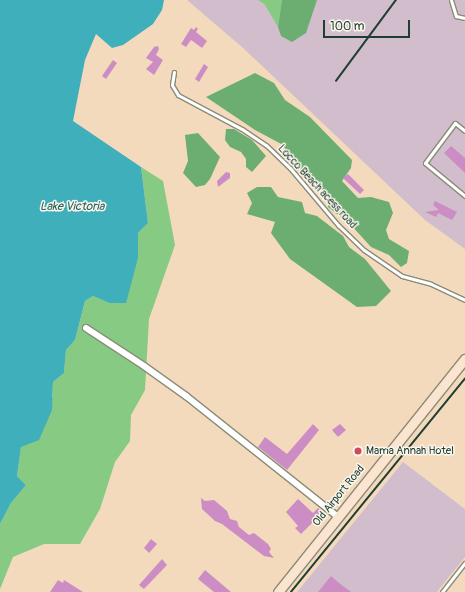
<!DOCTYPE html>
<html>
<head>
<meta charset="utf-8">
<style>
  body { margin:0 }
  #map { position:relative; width:465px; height:592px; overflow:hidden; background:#f4dabd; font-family:Pangolin,sans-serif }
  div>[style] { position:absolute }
  .industrial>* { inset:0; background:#d1bdcc }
  .green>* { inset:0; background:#86ca84 }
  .forest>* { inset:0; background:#6cae72 }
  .water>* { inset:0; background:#3fafbb }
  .building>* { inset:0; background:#cc8dc4 }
  .roads { filter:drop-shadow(1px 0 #8a8c78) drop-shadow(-1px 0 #8a8c78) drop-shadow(0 1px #8a8c78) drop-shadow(0 -1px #8a8c78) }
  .lane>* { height:3px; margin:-1.5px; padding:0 1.5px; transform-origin:1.5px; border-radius:1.5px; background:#fff }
  .street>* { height:6px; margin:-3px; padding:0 3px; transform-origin:3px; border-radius:3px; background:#fff }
  .secondary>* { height:9px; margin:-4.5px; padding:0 4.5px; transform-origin:4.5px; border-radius:4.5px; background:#fce5d0 }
  .rail>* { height:1.5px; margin:-0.75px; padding:0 0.75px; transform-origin:0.75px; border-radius:0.75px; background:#1f3d34 }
  .dots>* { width:11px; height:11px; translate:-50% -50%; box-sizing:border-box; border:2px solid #fbf7ec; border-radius:50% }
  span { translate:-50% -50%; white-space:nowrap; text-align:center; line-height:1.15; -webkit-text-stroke:3px #fbf7ec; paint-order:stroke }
  .street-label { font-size:11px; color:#1f3d34 }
  .poi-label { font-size:11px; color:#1f3d34 }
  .left { translate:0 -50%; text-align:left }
  .water-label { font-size:12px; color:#295f5c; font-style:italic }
  .scale { position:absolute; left:323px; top:20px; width:87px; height:18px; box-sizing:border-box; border:2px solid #1f3d34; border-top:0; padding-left:5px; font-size:12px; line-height:14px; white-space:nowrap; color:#1f3d34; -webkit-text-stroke:3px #fbf7ec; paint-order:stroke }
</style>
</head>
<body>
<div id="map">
  <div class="industrial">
    <i style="clip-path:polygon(187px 0,258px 0,275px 13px,282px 0,465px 0,465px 249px,425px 220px,242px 47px)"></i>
    <i style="clip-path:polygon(403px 462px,465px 509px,465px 557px,437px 592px,297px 592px)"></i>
  </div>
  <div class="green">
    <i style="clip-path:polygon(258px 0,282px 0,278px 27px,265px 5px)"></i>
    <i style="clip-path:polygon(141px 167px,163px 181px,175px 245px,149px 319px,145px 390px,131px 415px,130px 441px,115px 462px,100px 509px,80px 544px,44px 544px,13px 557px,0 589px,0 524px,11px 503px,26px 485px,17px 476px,21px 446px,53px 396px,53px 382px,64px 373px,66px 350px,75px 340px,85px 301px,93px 296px,109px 303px,132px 274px,138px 258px,138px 233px,148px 223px)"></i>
  </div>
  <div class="forest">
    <i style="clip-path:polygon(282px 0,317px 0,306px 33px,292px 42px,281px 36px,278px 27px)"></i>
    <i style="clip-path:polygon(255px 73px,274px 83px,285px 100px,310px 117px,352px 160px,351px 168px,342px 181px,358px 198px,371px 197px,389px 202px,393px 213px,386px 230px,389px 239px,409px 251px,407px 263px,401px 267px,389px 255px,371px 247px,351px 225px,328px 207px,327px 196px,291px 159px,283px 145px,255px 130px,206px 97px)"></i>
    <i style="clip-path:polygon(226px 129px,234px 129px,252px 140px,266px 156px,252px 172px,246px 167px,246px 159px,241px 152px,230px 147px,225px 140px)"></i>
    <i style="clip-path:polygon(198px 133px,220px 157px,210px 179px,205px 185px,196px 187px,183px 173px,188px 161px,185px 135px)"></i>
    <i style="clip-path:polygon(257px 187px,271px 187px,278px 197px,302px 202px,305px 213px,317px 216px,343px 236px,349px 247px,365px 259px,391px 291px,376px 306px,357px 307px,290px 259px,271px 233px,275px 222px,247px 214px,252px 203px,247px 193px)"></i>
  </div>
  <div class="water">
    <i style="clip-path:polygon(0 0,164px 0,162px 10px,153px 24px,123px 45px,112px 48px,96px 34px,85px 60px,73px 121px,141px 167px,148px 223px,138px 233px,138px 258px,126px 303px,109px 303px,93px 296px,85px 301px,75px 340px,66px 350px,64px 373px,53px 382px,52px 410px,39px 440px,21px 447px,17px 476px,26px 485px,11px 503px,0 524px)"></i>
  </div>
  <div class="building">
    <i style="clip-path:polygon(196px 27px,198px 29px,196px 32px,207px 41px,202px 48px,191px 40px,186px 47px,181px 44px,191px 28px,194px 30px)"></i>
    <i style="clip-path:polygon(158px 46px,159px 49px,156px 55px,163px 60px,154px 75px,146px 69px,153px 62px,146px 58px,154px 47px)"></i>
    <i style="clip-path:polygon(113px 60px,117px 63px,106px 79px,102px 76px)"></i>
    <i style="clip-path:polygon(204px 64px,208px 67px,199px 82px,195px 79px)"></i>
    <i style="clip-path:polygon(451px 146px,465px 158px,465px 173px,444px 153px)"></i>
    <i style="clip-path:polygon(226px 172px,230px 173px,230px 178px,218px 187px,217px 181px)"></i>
    <i style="clip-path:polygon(348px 174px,364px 190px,360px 194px,343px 178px)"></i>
    <i style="clip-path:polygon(435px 201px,457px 212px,452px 220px,438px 213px,436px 217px,425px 212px,439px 210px,433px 205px)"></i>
    <i style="clip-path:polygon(313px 424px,319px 430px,287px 470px,258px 447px,265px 437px,287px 454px)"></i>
    <i style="clip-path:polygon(340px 424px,346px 430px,338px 437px,332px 430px)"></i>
    <i style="clip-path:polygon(201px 498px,205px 501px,214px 500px,227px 511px,230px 519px,237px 521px,239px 527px,249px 535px,254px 533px,268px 544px,271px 549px,269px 552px,274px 558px,264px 556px,222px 524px,215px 521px,202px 509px)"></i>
    <i style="clip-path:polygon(298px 499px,313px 513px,318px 508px,323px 512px,301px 534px,295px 528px,298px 526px,286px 512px)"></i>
    <i style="clip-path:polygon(151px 539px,157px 544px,149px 553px,144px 548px)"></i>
    <i style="clip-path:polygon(162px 559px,167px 565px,144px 589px,139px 585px)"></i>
    <i style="clip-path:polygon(205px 570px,231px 592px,214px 592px,198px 579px)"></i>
    <i style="clip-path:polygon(331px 576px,339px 583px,351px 592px,318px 592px)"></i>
    <i style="clip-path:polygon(58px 580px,63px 583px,64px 580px,83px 592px,50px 592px)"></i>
  </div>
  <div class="roads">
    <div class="lane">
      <i style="left:451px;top:0;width:17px;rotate:73deg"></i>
      <i style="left:456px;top:16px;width:9px;rotate:13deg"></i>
      <i style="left:174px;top:72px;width:13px;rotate:99deg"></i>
      <i style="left:172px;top:85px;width:12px;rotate:59deg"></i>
      <i style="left:178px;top:95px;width:72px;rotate:28deg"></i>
      <i style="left:242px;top:129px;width:29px;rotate:34deg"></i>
      <i style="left:266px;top:145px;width:33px;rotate:44deg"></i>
      <i style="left:290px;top:168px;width:75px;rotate:49.9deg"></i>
      <i style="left:338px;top:225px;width:36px;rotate:44deg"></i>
      <i style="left:364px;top:250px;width:46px;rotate:34.4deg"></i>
      <i style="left:402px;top:276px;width:30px;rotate:15deg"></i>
      <i style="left:431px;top:284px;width:38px;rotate:25deg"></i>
      <i style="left:465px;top:131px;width:13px;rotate:-141deg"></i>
      <i style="left:455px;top:123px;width:50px;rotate:126.9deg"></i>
      <i style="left:425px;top:163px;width:52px;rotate:39.5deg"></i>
      <i style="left:442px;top:592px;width:37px;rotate:-52deg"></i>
    </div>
    <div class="street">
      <i style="left:86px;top:328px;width:69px;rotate:33.2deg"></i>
      <i style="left:144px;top:366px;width:52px;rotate:35.5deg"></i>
      <i style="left:186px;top:396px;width:194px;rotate:38.5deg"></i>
    </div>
    <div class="secondary">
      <i style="left:278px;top:592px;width:299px;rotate:-51.3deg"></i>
    </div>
  </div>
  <div class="rail">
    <i style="left:336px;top:81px;width:101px;rotate:-53.5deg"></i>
    <i style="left:291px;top:592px;width:275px;rotate:-50.8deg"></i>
  </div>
  <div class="dots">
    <i style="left:358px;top:451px;background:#d1495b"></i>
  </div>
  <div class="street-label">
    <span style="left:317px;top:187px;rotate:47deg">Locco Beach acess road</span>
    <span style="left:339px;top:496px;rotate:-51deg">Old Airport Road</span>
  </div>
  <div class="poi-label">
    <span class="left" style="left:366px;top:451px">Mama Annah Hotel</span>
  </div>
  <div class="water-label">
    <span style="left:72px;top:207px">Lake Victoria</span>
  </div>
  <div class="scale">100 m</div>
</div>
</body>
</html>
